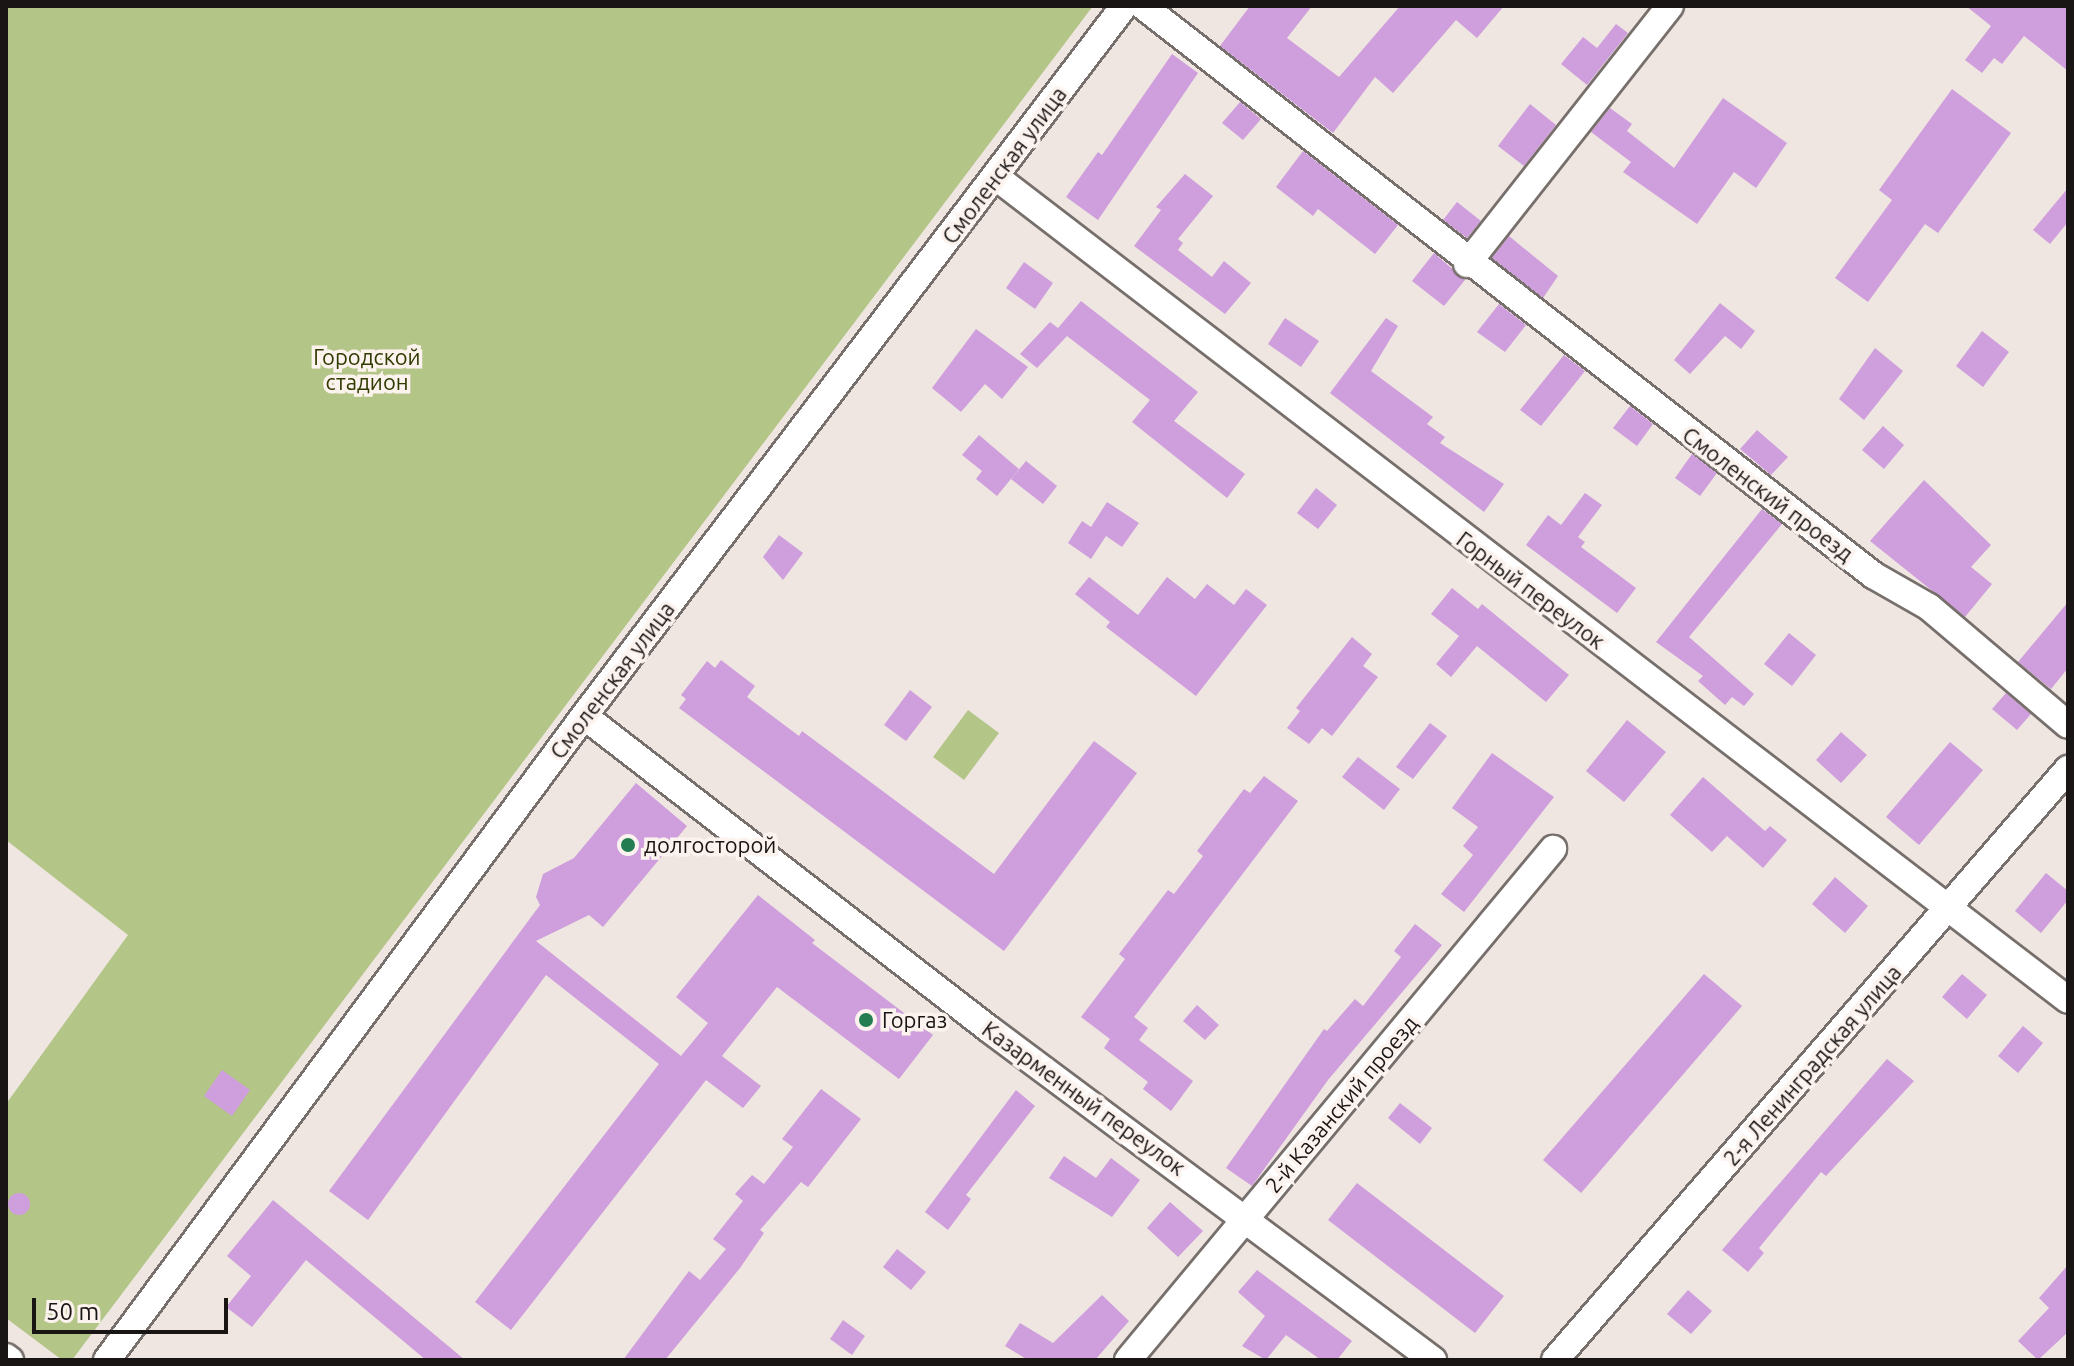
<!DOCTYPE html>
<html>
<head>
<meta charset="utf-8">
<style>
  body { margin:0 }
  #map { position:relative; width:2074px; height:1366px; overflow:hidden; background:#efe6e1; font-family:Ubuntu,sans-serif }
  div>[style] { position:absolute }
  .green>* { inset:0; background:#b4c588 }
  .building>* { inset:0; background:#cf9edc }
  .round { border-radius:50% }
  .roads { filter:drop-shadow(2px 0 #776f6b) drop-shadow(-2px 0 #776f6b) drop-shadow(0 2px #776f6b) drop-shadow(0 -2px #776f6b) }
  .street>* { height:26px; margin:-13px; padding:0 13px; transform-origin:13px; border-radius:13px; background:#fff }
  .dots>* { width:22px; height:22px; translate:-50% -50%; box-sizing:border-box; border:4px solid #fcf3ef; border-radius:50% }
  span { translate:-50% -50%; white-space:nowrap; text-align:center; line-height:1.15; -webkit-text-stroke:7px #fcf3ef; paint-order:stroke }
  .street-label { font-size:22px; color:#181514 }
  .park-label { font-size:22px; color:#303b00 }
  .poi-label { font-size:22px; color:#181514 }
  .left { translate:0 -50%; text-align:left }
  .frame { position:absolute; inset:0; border:8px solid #181514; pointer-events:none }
  .scale { position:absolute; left:32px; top:1298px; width:196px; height:36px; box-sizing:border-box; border:4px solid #181514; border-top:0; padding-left:10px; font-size:24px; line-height:28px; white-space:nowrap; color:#181514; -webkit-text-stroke:6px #fcf3ef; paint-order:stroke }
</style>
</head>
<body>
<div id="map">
  <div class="green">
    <i style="clip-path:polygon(6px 6px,1093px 6px,72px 1360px,62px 1360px,6px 1318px,6px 1104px,128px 935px,6px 840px)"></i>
    <i style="clip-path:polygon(968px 710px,999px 733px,964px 780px,933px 757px)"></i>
  </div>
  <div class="building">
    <i style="clip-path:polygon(1250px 6px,1312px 6px,1287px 38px,1339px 77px,1400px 6px,1504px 6px,1477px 38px,1456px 20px,1393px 93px,1375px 77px,1333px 133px,1220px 46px)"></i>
    <i style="clip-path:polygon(1966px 6px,2068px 6px,2068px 71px,2024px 36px,2002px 64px,1994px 58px,1982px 73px,1965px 60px,1991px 26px)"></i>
    <i style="clip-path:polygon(1616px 24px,1628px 33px,1587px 85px,1561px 64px,1583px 37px,1597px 48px)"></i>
    <i style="clip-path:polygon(1172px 54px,1198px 73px,1098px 220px,1066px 197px,1098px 152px,1102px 155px)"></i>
    <i style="clip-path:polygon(1952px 89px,2011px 133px,1938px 233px,1925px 224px,1868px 302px,1835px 278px,1892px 200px,1879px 190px)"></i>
    <i style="clip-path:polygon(1723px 98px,1787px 143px,1756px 188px,1734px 172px,1697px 224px,1623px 172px,1631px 162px,1591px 132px,1610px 108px,1632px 124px,1627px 131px,1674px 168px)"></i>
    <i style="clip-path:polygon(1240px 102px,1261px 119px,1243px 140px,1222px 123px)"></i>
    <i style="clip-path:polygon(1530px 104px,1556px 125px,1524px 166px,1498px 146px)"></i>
    <i style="clip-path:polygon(1303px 151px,1398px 225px,1375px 254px,1318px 209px,1313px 216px,1276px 187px)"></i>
    <i style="clip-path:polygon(1185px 174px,1213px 196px,1178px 239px,1183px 243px,1178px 250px,1212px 277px,1224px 261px,1251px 283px,1225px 314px,1134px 246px,1161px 210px,1156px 207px)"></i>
    <i style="clip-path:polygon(2068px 188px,2068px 222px,2050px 244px,2033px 230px)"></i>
    <i style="clip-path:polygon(1457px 202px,1481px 221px,1467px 238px,1443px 220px)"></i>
    <i style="clip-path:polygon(1509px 236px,1558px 276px,1543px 298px,1492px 258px)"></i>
    <i style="clip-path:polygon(1434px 253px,1465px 280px,1444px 306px,1412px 281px)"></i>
    <i style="clip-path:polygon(1024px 262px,1053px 283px,1035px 309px,1006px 288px)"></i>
    <i style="clip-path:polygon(1081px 301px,1198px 392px,1174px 421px,1245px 474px,1227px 498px,1132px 422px,1150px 400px,1067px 336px,1037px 368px,1020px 354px,1050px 322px,1058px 328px)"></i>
    <i style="clip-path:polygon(1720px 303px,1755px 331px,1741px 349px,1725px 336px,1690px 374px,1674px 360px)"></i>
    <i style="clip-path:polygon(1499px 304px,1526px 325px,1505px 352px,1477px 332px)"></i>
    <i style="clip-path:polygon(1285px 318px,1319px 341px,1301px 367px,1268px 344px)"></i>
    <i style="clip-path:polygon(1386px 318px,1398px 326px,1371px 371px,1433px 417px,1427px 424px,1445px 437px,1440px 443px,1504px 484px,1484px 512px,1330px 393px)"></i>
    <i style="clip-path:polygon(976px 329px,1028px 367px,1002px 399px,985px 384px,961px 412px,932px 388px)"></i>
    <i style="clip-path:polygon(1982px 331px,2009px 352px,1983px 387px,1956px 366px)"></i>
    <i style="clip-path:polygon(1875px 348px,1903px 371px,1864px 420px,1839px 399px)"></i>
    <i style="clip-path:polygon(1564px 355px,1585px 371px,1541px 426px,1520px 410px)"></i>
    <i style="clip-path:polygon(1630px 406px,1653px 424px,1637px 446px,1613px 428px)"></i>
    <i style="clip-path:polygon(1883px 426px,1904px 445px,1884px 469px,1862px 450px)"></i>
    <i style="clip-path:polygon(1757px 430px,1788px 457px,1771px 475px,1740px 449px)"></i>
    <i style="clip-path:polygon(979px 435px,1019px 469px,997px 496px,976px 479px,982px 471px,962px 455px)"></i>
    <i style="clip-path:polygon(1692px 454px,1717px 473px,1700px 496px,1675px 478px)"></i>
    <i style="clip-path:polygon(1026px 461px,1057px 486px,1043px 504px,1011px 479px)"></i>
    <i style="clip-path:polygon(1924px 480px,1991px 545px,1971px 567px,1992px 584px,1965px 617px,1870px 541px)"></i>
    <i style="clip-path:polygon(1316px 488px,1337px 505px,1318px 529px,1297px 513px)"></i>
    <i style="clip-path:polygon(1585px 493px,1602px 505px,1578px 537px,1585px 542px,1581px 547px,1636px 588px,1617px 613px,1526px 545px,1548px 515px,1561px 525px)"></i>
    <i style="clip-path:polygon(1107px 502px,1139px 523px,1122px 547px,1106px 536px,1091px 559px,1068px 543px,1082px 521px,1091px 527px)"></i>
    <i style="clip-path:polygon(1762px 509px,1782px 524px,1689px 637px,1754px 694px,1744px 706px,1732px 697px,1725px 705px,1698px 681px,1703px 676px,1656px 642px)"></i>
    <i style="clip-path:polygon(779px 535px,803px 553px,783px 580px,763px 557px)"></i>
    <i style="clip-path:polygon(1089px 577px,1138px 615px,1167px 577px,1195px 599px,1207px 584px,1234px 605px,1246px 589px,1267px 605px,1196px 696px,1106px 627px,1110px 622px,1075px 594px)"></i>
    <i style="clip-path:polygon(1452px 588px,1478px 609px,1482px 604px,1569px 675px,1546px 702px,1477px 646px,1451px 677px,1436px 664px,1459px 636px,1431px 614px)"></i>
    <i style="clip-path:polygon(2068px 602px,2068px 668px,2051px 689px,2018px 662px)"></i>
    <i style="clip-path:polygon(1789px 633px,1816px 655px,1792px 686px,1764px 664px)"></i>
    <i style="clip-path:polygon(1352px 637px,1372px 654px,1363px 666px,1378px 677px,1332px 736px,1322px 728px,1309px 744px,1287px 728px,1300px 711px,1296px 708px)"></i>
    <i style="clip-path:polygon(721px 660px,755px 686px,747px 697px,799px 736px,802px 731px,994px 874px,1094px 741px,1137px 773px,1004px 951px,679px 708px,686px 699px,681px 695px,707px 661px,715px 668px)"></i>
    <i style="clip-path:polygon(910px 690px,932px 707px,906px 741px,884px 725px)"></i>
    <i style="clip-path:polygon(2006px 693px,2031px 714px,2017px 730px,1992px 709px)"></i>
    <i style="clip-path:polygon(1627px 720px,1666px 752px,1624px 802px,1586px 771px)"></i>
    <i style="clip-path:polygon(1430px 723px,1447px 736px,1413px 779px,1396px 767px)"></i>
    <i style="clip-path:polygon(1841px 732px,1867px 755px,1841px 783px,1816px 760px)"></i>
    <i style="clip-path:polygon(1950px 742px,1983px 770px,1919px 845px,1886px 817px)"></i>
    <i style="clip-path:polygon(1492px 753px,1554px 797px,1464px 912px,1441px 894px,1473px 855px,1463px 846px,1478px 827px,1452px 808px)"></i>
    <i style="clip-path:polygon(1358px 757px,1400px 789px,1384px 810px,1342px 777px)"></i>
    <i style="clip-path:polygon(1264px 776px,1298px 801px,1134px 1017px,1148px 1028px,1139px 1040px,1193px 1081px,1171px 1111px,1143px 1089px,1148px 1082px,1104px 1048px,1110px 1039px,1081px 1017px,1125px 959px,1119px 954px,1168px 890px,1174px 894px,1203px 856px,1197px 851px,1244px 789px,1250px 793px)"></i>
    <i style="clip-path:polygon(1703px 777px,1765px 831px,1770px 826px,1787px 840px,1763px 868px,1727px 836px,1712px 852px,1670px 815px)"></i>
    <i style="clip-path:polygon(636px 783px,687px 826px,603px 927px,589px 915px,536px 941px,681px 1056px,708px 1023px,676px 997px,758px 895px,815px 940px,812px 943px,933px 1035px,899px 1079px,777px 987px,722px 1056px,761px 1086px,743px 1108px,706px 1080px,511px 1330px,475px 1302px,659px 1064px,546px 975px,368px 1220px,329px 1191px,540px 905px,536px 897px,543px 874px,574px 858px)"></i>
    <i style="clip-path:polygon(2046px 873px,2068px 891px,2068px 900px,2041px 933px,2015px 911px)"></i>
    <i style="clip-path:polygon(1835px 877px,1868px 906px,1845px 933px,1812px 904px)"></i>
    <i style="clip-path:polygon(1415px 924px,1442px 945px,1328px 1080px,1252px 1186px,1226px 1168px,1324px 1029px,1327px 1031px,1355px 999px,1363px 1006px,1401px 957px,1394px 951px)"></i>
    <i style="clip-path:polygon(1704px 974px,1742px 1006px,1581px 1193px,1543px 1160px)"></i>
    <i style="clip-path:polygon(1962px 974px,1987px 995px,1967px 1019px,1942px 997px)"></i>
    <i style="clip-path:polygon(1197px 1005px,1219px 1025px,1205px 1040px,1183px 1021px)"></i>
    <i style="clip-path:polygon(2023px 1026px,2043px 1043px,2018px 1073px,1998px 1056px)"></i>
    <i style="clip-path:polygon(1887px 1059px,1914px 1081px,1826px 1176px,1821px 1172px,1759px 1248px,1764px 1253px,1748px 1272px,1722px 1250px)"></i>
    <i style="clip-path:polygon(222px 1070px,250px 1090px,232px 1116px,204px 1096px)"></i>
    <i style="clip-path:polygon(821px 1089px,861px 1119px,808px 1187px,801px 1182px,760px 1230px,764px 1233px,740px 1268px,665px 1360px,623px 1360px,689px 1271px,700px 1280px,726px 1249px,713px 1239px,743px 1201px,735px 1194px,752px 1175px,764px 1184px,793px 1147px,782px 1139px)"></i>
    <i style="clip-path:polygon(1016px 1090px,1035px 1106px,966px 1195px,971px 1199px,948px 1230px,925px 1212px)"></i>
    <i style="clip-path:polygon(1400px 1103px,1432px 1128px,1420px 1144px,1388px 1118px)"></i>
    <i style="clip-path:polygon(1064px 1156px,1096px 1178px,1111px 1158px,1140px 1180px,1112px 1217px,1049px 1178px)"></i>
    <i style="clip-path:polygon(1357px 1183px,1504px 1296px,1475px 1333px,1328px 1220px)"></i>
    <i class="round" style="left:8px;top:1193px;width:22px;height:22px"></i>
    <i style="clip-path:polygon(273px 1200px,465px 1360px,426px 1360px,306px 1260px,252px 1327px,226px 1307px,251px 1276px,227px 1256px)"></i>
    <i style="clip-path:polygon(1170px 1202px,1203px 1231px,1178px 1257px,1147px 1228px)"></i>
    <i style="clip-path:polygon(897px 1249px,926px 1272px,911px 1290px,883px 1267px)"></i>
    <i style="clip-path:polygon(2068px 1265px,2068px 1332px,2038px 1360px,2018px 1341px,2049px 1308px,2039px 1298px)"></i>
    <i style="clip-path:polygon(1257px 1270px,1352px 1341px,1337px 1360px,1321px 1360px,1286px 1335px,1266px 1360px,1242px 1346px,1265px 1316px,1238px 1292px)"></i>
    <i style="clip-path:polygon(1688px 1290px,1712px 1311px,1691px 1334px,1667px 1314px)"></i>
    <i style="clip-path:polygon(1102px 1295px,1129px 1321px,1095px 1360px,1028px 1360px,1005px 1346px,1020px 1323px,1053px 1343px)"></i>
    <i style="clip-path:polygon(843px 1320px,865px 1336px,852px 1355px,830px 1339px)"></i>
  </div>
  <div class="roads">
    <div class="street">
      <i style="left:1143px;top:6px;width:926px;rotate:37.93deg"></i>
      <i style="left:1873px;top:575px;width:64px;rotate:29.7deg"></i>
      <i style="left:1929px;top:607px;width:182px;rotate:40.3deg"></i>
      <i style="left:996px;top:177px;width:1351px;rotate:37.51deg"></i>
      <i style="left:1467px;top:264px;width:328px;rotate:-51.8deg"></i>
      <i style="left:584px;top:716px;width:512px;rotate:37.7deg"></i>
      <i style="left:989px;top:1029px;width:554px;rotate:36.7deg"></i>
      <i style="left:6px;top:1357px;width:5px;rotate:37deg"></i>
      <i style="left:107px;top:1360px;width:801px;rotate:-53.47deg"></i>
      <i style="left:584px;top:716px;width:892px;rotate:-52.74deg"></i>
      <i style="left:1128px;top:1360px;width:665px;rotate:-50.25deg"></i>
      <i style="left:1555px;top:1360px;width:783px;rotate:-49.04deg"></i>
    </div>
  </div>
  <div class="dots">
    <i style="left:628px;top:845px;background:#247d51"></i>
    <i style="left:866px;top:1020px;background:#247d51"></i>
  </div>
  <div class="street-label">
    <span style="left:1004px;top:165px;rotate:-53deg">Смоленская улица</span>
    <span style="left:1768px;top:494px;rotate:37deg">Смоленский проезд</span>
    <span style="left:1531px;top:590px;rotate:37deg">Горный переулок</span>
    <span style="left:612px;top:680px;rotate:-53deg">Смоленская улица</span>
    <span style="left:1812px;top:1065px;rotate:-49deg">2-я Ленинградская улица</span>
    <span style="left:1084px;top:1098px;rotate:36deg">Казарменный переулок</span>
    <span style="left:1341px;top:1104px;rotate:-50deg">2-й Казанский проезд</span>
  </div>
  <div class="park-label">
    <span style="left:367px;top:369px">Городской<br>стадион</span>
  </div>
  <div class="poi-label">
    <span class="left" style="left:644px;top:845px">долгосторой</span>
    <span class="left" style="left:882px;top:1020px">Горгаз</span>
  </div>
  <div class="frame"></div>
  <div class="scale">50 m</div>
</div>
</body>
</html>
